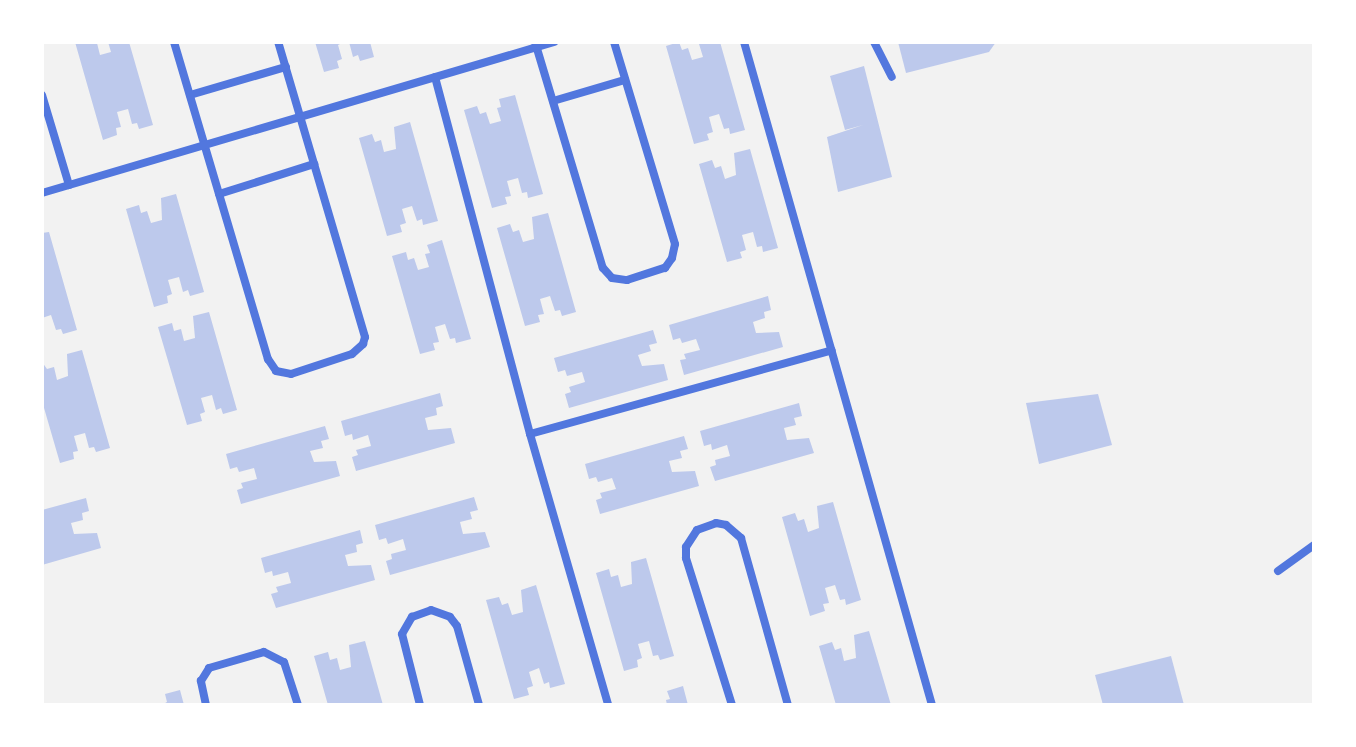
<!DOCTYPE html>
<html>
<head>
<meta charset="utf-8">
<style>
  body { margin:0 }
  #map { position:relative; width:1356px; height:747px; overflow:hidden; background:#f2f2f2; font-family:"Noto Sans",sans-serif }
  div>[style] { position:absolute }
  .building>* { inset:0; background:#bdc9ec }
  .minor>* { height:8px; margin:-4px; padding:0 4px; transform-origin:4px; border-radius:4px; background:#5277de }
  span { translate:-50% -50%; white-space:nowrap; text-align:center; line-height:1.15; -webkit-text-stroke:6px #fff; paint-order:stroke }
  .frame { position:absolute; inset:0; border:44px solid #fff; pointer-events:none }
</style>
</head>
<body>
<div id="map">
  <div class="building">
    <i style="clip-path:polygon(75px 42px,97px 43px,100px 55px,111px 52px,108px 42px,129px 42px,153px 125px,139px 129px,137px 123px,132px 124px,128px 109px,117px 112px,121px 127px,116px 128px,117px 135px,103px 140px)"></i>
    <i style="clip-path:polygon(315px 42px,344px 42px,338px 45px,342px 59px,337px 61px,339px 68px,324px 72px)"></i>
    <i style="clip-path:polygon(349px 42px,370px 42px,374px 57px,360px 61px,358px 55px,353px 57px)"></i>
    <i style="clip-path:polygon(679px 42px,682px 50px,688px 48px,692px 60px,703px 57px,699px 44px,720px 42px,745px 130px,730px 134px,729px 128px,724px 129px,719px 114px,709px 117px,713px 132px,707px 134px,709px 140px,694px 144px,666px 46px)"></i>
    <i style="clip-path:polygon(898px 42px,996px 42px,989px 52px,906px 73px)"></i>
    <i style="clip-path:polygon(864px 66px,892px 177px,838px 192px,827px 137px,863px 125px,845px 130px,830px 76px)"></i>
    <i style="clip-path:polygon(515px 95px,543px 194px,528px 198px,527px 192px,522px 193px,518px 178px,507px 181px,511px 196px,505px 197px,507px 204px,492px 208px,464px 110px,477px 106px,480px 114px,486px 112px,490px 124px,501px 121px,497px 108px,501px 107px,499px 99px)"></i>
    <i style="clip-path:polygon(410px 122px,438px 221px,423px 225px,422px 219px,417px 221px,412px 206px,402px 209px,406px 223px,400px 225px,402px 232px,387px 236px,359px 138px,372px 134px,375px 142px,381px 140px,384px 152px,396px 149px,394px 127px)"></i>
    <i style="clip-path:polygon(750px 149px,778px 248px,763px 252px,762px 246px,757px 247px,753px 232px,742px 235px,746px 250px,740px 252px,742px 258px,727px 262px,699px 164px,712px 160px,715px 168px,721px 166px,725px 179px,736px 175px,734px 153px)"></i>
    <i style="clip-path:polygon(176px 194px,204px 292px,190px 296px,188px 290px,183px 292px,179px 277px,168px 280px,172px 294px,167px 296px,168px 303px,154px 307px,126px 209px,139px 205px,141px 213px,147px 211px,151px 223px,162px 220px,161px 198px)"></i>
    <i style="clip-path:polygon(548px 213px,576px 312px,562px 316px,560px 310px,555px 311px,550px 296px,540px 299px,544px 314px,538px 315px,540px 322px,525px 326px,497px 228px,510px 224px,513px 232px,519px 230px,523px 242px,534px 239px,532px 217px)"></i>
    <i style="clip-path:polygon(49px 232px,77px 330px,63px 334px,61px 329px,56px 330px,51px 315px,42px 318px,42px 233px)"></i>
    <i style="clip-path:polygon(442px 240px,471px 339px,456px 343px,455px 338px,450px 339px,445px 324px,435px 327px,439px 342px,433px 343px,435px 350px,420px 354px,392px 256px,406px 252px,408px 260px,414px 258px,418px 270px,429px 267px,425px 254px,430px 253px,427px 245px)"></i>
    <i style="clip-path:polygon(768px 296px,771px 310px,764px 312px,765px 318px,753px 322px,756px 333px,779px 332px,783px 347px,684px 375px,680px 360px,686px 359px,684px 354px,700px 350px,696px 339px,682px 343px,680px 338px,673px 340px,669px 325px)"></i>
    <i style="clip-path:polygon(209px 312px,237px 410px,223px 414px,221px 408px,216px 410px,212px 395px,201px 398px,205px 412px,200px 414px,202px 421px,187px 425px,158px 327px,172px 323px,174px 331px,181px 329px,184px 341px,195px 338px,193px 316px)"></i>
    <i style="clip-path:polygon(653px 330px,657px 343px,649px 345px,651px 351px,638px 355px,642px 366px,664px 364px,668px 380px,569px 408px,565px 394px,571px 392px,569px 387px,585px 382px,582px 372px,567px 376px,565px 370px,558px 372px,554px 358px)"></i>
    <i style="clip-path:polygon(82px 350px,110px 448px,96px 452px,94px 447px,89px 448px,85px 433px,74px 436px,78px 451px,73px 452px,74px 459px,60px 463px,42px 401px,42px 362px,47px 369px,54px 367px,57px 380px,68px 376px,67px 354px)"></i>
    <i style="clip-path:polygon(440px 393px,443px 406px,436px 408px,437px 415px,425px 418px,428px 430px,451px 428px,455px 443px,356px 471px,352px 457px,358px 455px,356px 450px,371px 446px,368px 435px,353px 440px,352px 434px,345px 436px,341px 421px)"></i>
    <i style="clip-path:polygon(1098px 394px,1112px 445px,1039px 464px,1026px 403px)"></i>
    <i style="clip-path:polygon(799px 403px,802px 416px,794px 418px,796px 425px,784px 428px,787px 440px,809px 438px,814px 453px,715px 481px,710px 467px,716px 465px,715px 460px,730px 456px,727px 445px,712px 450px,711px 444px,704px 446px,700px 431px)"></i>
    <i style="clip-path:polygon(325px 426px,329px 439px,321px 441px,323px 448px,310px 451px,314px 462px,336px 461px,340px 476px,241px 504px,237px 490px,243px 488px,241px 483px,257px 479px,254px 468px,239px 472px,237px 467px,230px 469px,226px 454px)"></i>
    <i style="clip-path:polygon(684px 436px,688px 449px,680px 451px,682px 458px,669px 461px,672px 472px,695px 471px,699px 486px,600px 514px,596px 500px,602px 498px,600px 493px,616px 489px,612px 478px,598px 482px,596px 477px,589px 479px,585px 464px)"></i>
    <i style="clip-path:polygon(474px 497px,478px 510px,470px 512px,472px 519px,460px 522px,463px 534px,485px 532px,490px 547px,390px 575px,386px 561px,392px 559px,391px 554px,406px 550px,403px 539px,388px 544px,386px 538px,379px 540px,375px 525px)"></i>
    <i style="clip-path:polygon(86px 498px,89px 511px,82px 513px,83px 520px,71px 523px,74px 534px,97px 533px,101px 548px,42px 565px,42px 510px)"></i>
    <i style="clip-path:polygon(833px 502px,861px 600px,846px 605px,845px 599px,840px 600px,835px 585px,825px 588px,829px 603px,823px 604px,825px 611px,810px 616px,782px 517px,795px 513px,798px 521px,804px 519px,808px 532px,819px 528px,817px 506px)"></i>
    <i style="clip-path:polygon(360px 530px,363px 543px,356px 545px,357px 552px,345px 555px,348px 566px,371px 565px,375px 580px,276px 608px,271px 594px,278px 592px,276px 587px,291px 583px,288px 572px,273px 576px,272px 571px,265px 573px,261px 558px)"></i>
    <i style="clip-path:polygon(646px 558px,674px 656px,660px 660px,658px 655px,653px 656px,649px 641px,638px 644px,642px 658px,637px 660px,638px 667px,624px 671px,596px 573px,609px 569px,611px 577px,618px 575px,621px 587px,632px 584px,631px 562px)"></i>
    <i style="clip-path:polygon(536px 585px,565px 684px,550px 688px,549px 682px,544px 684px,539px 668px,529px 672px,533px 686px,527px 688px,529px 695px,514px 699px,486px 600px,499px 597px,502px 605px,508px 603px,512px 615px,523px 612px,521px 590px)"></i>
    <i style="clip-path:polygon(869px 631px,891px 705px,836px 705px,819px 646px,832px 642px,835px 650px,841px 648px,844px 661px,856px 658px,854px 635px)"></i>
    <i style="clip-path:polygon(365px 641px,383px 705px,328px 705px,314px 656px,328px 652px,330px 660px,337px 658px,340px 670px,351px 667px,349px 645px)"></i>
    <i style="clip-path:polygon(1171px 656px,1184px 705px,1103px 705px,1095px 675px)"></i>
    <i style="clip-path:polygon(683px 686px,688px 705px,667px 705px,666px 700px,670px 699px,667px 691px)"></i>
    <i style="clip-path:polygon(180px 690px,184px 705px,161px 705px,167px 702px,165px 694px)"></i>
  </div>
  <div class="minor">
    <i style="left:174px;top:42px;width:331px;rotate:73.5deg"></i>
    <i style="left:268px;top:359px;width:14px;rotate:56deg"></i>
    <i style="left:276px;top:371px;width:15px;rotate:11deg"></i>
    <i style="left:291px;top:374px;width:64px;rotate:-18.2deg"></i>
    <i style="left:352px;top:354px;width:15px;rotate:-42deg"></i>
    <i style="left:363px;top:344px;width:7px;rotate:-74deg"></i>
    <i style="left:365px;top:337px;width:308px;rotate:-106.4deg"></i>
    <i style="left:535px;top:42px;width:236px;rotate:73.3deg"></i>
    <i style="left:603px;top:268px;width:13px;rotate:48deg"></i>
    <i style="left:612px;top:278px;width:15px;rotate:8deg"></i>
    <i style="left:627px;top:280px;width:40px;rotate:-18deg"></i>
    <i style="left:665px;top:268px;width:12px;rotate:-55deg"></i>
    <i style="left:672px;top:258px;width:14px;rotate:-78deg"></i>
    <i style="left:675px;top:244px;width:211px;rotate:-106.8deg"></i>
    <i style="left:744px;top:42px;width:689px;rotate:74.17deg"></i>
    <i style="left:874px;top:42px;width:39px;rotate:63deg"></i>
    <i style="left:435px;top:77px;width:369px;rotate:75.1deg"></i>
    <i style="left:530px;top:434px;width:282px;rotate:73.9deg"></i>
    <i style="left:42px;top:95px;width:94px;rotate:73.3deg"></i>
    <i style="left:190px;top:95px;width:100px;rotate:-16.3deg"></i>
    <i style="left:553px;top:101px;width:75px;rotate:-16.3deg"></i>
    <i style="left:42px;top:193px;width:534px;rotate:-16.43deg"></i>
    <i style="left:219px;top:194px;width:100px;rotate:-17.5deg"></i>
    <i style="left:530px;top:434px;width:313px;rotate:-15.5deg"></i>
    <i style="left:1278px;top:571px;width:44px;rotate:-35.8deg"></i>
    <i style="left:206px;top:705px;width:25px;rotate:-102deg"></i>
    <i style="left:201px;top:681px;width:15px;rotate:-58deg"></i>
    <i style="left:209px;top:668px;width:57px;rotate:-16.2deg"></i>
    <i style="left:264px;top:652px;width:22px;rotate:27deg"></i>
    <i style="left:284px;top:662px;width:45px;rotate:72deg"></i>
    <i style="left:420px;top:705px;width:73px;rotate:-104.2deg"></i>
    <i style="left:402px;top:634px;width:20px;rotate:-60deg"></i>
    <i style="left:412px;top:617px;width:20px;rotate:-20deg"></i>
    <i style="left:431px;top:610px;width:20px;rotate:20deg"></i>
    <i style="left:450px;top:617px;width:11px;rotate:52deg"></i>
    <i style="left:457px;top:626px;width:82px;rotate:74.4deg"></i>
    <i style="left:732px;top:705px;width:154px;rotate:-107.4deg"></i>
    <i style="left:686px;top:558px;width:11px;rotate:-90deg"></i>
    <i style="left:686px;top:547px;width:20px;rotate:-57deg"></i>
    <i style="left:697px;top:530px;width:20px;rotate:-20deg"></i>
    <i style="left:716px;top:523px;width:10px;rotate:11deg"></i>
    <i style="left:726px;top:525px;width:20px;rotate:41deg"></i>
    <i style="left:741px;top:538px;width:173px;rotate:74.3deg"></i>
  </div>
  <div class="frame"></div>
</div>
</body>
</html>
